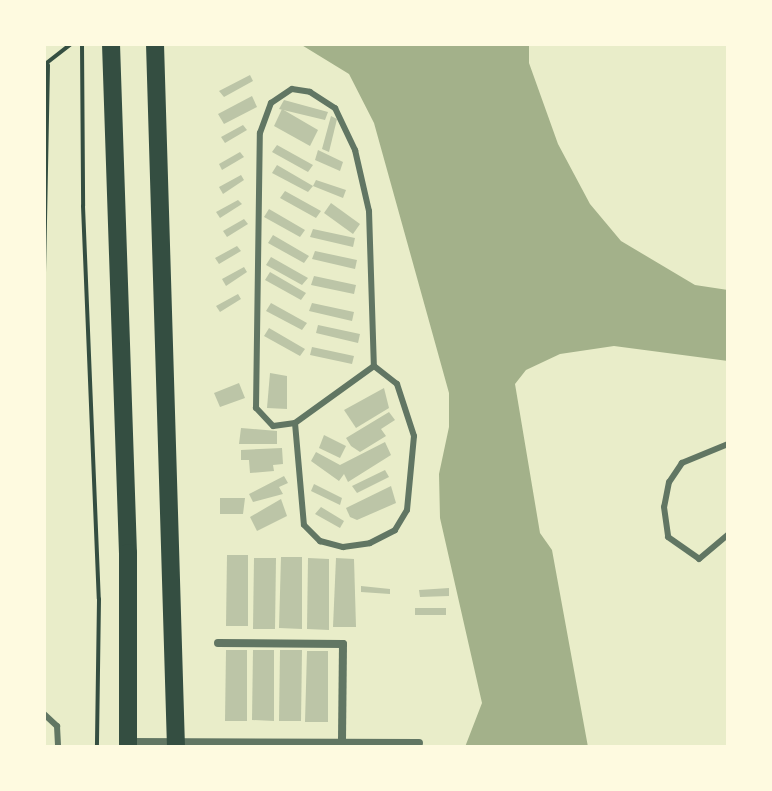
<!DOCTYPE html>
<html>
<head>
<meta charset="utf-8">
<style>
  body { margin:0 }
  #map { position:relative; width:772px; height:791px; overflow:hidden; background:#e9edc9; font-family:"Roboto Serif",serif }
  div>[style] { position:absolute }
  .water>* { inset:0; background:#a3b18a }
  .building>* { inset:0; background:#bcc5a7 }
  .path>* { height:4px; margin:-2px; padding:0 2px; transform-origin:2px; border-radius:2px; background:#344e41 }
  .service>* { height:6px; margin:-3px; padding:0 3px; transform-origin:3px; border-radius:3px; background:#617663 }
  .minor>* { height:8px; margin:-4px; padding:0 4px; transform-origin:4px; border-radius:4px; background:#617663 }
  .trunk>* { height:18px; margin:-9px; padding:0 9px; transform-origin:9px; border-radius:9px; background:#344e41 }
  span { translate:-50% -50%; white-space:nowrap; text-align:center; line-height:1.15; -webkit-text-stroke:8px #fefae0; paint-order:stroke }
  .frame { position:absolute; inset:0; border:46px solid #fefae0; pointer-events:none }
</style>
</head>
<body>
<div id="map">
  <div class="water">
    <i style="clip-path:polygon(300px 44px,529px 44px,529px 63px,558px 144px,590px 204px,621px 241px,695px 285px,728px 290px,728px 361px,614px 346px,560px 354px,526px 370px,515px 384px,540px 533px,552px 550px,588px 747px,465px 747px,482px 703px,440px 518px,439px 474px,449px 427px,449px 393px,374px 123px,349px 74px)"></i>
  </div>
  <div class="building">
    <i style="clip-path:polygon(250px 75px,253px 81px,224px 97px,219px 91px)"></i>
    <i style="clip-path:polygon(252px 96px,257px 107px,224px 124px,218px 114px)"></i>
    <i style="clip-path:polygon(284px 100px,328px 112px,325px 120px,279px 109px)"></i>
    <i style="clip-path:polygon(282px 109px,318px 130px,310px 146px,274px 126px)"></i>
    <i style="clip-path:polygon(331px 116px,337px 119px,329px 152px,322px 149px)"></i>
    <i style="clip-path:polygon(243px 125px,247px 130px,225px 143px,221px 137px)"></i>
    <i style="clip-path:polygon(277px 145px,313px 165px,308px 172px,272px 152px)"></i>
    <i style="clip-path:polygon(318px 150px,343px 162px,340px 171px,315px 160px)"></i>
    <i style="clip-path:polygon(240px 152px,244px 157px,222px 170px,219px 164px)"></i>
    <i style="clip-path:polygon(277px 165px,313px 186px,308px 192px,272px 173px)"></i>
    <i style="clip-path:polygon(241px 175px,244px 180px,223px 194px,219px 187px)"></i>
    <i style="clip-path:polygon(316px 180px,346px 190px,343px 198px,313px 186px)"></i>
    <i style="clip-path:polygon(285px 191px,321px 211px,316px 218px,280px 198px)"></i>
    <i style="clip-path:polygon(238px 200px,242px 204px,220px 218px,216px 212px)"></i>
    <i style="clip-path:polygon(331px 203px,360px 224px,353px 234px,324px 213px)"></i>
    <i style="clip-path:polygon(269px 209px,305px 230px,300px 237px,264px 217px)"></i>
    <i style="clip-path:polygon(244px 219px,248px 224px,227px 237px,223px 231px)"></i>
    <i style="clip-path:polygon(313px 229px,355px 238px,353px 247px,310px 237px)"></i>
    <i style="clip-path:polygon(273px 235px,309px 256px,304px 263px,268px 243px)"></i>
    <i style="clip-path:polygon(237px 246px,241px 251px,219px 264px,215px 258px)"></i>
    <i style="clip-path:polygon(315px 251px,357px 260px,355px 269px,312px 259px)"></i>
    <i style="clip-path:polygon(271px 257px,308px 278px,302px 285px,266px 265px)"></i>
    <i style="clip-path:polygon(244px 267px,247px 272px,226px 286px,222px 279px)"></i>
    <i style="clip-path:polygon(270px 272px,306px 293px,301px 300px,265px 280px)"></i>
    <i style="clip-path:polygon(314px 276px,356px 285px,354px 294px,311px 285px)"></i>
    <i style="clip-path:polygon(238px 294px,241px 299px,220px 312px,216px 306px)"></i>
    <i style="clip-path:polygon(271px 303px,307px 323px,302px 330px,266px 311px)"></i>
    <i style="clip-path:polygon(312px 303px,354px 312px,352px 321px,309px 311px)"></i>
    <i style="clip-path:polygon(318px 325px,360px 334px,358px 343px,316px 333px)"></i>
    <i style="clip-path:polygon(269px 328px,305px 349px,300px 356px,264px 336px)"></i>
    <i style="clip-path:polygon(312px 347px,354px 356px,352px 364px,310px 355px)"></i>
    <i style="clip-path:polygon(270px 373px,287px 376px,287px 409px,267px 408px)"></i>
    <i style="clip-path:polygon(239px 383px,245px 398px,220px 407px,214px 393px)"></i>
    <i style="clip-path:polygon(384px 388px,389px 408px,356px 428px,344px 410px)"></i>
    <i style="clip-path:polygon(389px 412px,395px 420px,381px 429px,386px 436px,360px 452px,351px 446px,346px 438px)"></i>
    <i style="clip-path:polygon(241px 428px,277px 431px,277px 444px,239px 444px)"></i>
    <i style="clip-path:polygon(324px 435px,346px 446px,340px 458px,319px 448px)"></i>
    <i style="clip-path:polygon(385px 442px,391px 455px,348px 482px,344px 474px,339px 481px,311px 461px,316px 452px,340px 465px)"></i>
    <i style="clip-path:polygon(282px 448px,283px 464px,273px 465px,274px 471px,250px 473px,249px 460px,241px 460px,241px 450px)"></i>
    <i style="clip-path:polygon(385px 470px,389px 477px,357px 493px,352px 486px)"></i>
    <i style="clip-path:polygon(284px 476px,288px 483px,279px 487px,283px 494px,253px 502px,249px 494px)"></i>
    <i style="clip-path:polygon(314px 484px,342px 498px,340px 505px,311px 491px)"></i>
    <i style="clip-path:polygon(391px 486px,396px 503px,357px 520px,350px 517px,346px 508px)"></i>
    <i style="clip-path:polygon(220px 498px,245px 498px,243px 514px,220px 514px)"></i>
    <i style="clip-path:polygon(281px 499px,287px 516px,257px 531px,250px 517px)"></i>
    <i style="clip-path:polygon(321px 507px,344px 521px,340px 528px,315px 514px)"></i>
    <i style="clip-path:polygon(227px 555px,248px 555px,248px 626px,226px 626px)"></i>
    <i style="clip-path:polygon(281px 557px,302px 557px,302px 629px,279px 628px)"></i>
    <i style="clip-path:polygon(254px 558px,276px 558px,275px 629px,253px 629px)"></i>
    <i style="clip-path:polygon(308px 558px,329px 559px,329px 630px,307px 629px)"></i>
    <i style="clip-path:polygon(336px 558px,354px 559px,356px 627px,333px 627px)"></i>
    <i style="clip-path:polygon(361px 586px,390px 589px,390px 594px,361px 592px)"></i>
    <i style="clip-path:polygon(449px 588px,449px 596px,420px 597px,419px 590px)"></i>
    <i style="clip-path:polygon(415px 608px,446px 608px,446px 615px,415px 615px)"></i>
    <i style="clip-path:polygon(226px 650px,247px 650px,247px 721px,225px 721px)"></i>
    <i style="clip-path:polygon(253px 650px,274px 650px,274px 721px,252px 720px)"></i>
    <i style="clip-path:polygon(280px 650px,302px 650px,301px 721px,279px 721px)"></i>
    <i style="clip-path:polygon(307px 651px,328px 651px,328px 722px,305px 722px)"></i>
  </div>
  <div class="path">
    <i style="left:82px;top:44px;width:162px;rotate:89.6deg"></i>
    <i style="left:83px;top:206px;width:393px;rotate:87.7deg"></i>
    <i style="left:99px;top:599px;width:148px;rotate:90.8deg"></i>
    <i style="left:44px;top:65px;width:34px;rotate:-38deg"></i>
    <i style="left:44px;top:273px;width:208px;rotate:-88.9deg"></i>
  </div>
  <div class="service">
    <i style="left:292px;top:89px;width:18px;rotate:9deg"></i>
    <i style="left:310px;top:92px;width:30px;rotate:33deg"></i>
    <i style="left:335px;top:108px;width:47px;rotate:64.5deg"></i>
    <i style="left:355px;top:150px;width:63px;rotate:77.1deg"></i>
    <i style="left:369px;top:211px;width:155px;rotate:88.2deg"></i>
    <i style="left:374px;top:366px;width:97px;rotate:144.2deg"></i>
    <i style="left:295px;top:423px;width:22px;rotate:172deg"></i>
    <i style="left:273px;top:426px;width:25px;rotate:-133deg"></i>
    <i style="left:256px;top:408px;width:275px;rotate:-89.2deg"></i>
    <i style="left:260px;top:133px;width:32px;rotate:-70deg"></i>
    <i style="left:271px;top:103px;width:25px;rotate:-34deg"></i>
    <i style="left:295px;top:423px;width:102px;rotate:85deg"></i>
    <i style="left:304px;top:525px;width:23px;rotate:45deg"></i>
    <i style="left:320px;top:541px;width:24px;rotate:15deg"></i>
    <i style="left:343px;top:547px;width:27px;rotate:-8deg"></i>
    <i style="left:370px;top:543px;width:28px;rotate:-27deg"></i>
    <i style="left:395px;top:530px;width:23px;rotate:-59deg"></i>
    <i style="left:407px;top:510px;width:74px;rotate:-84.6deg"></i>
    <i style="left:414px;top:436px;width:55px;rotate:-108.1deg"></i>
    <i style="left:397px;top:384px;width:29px;rotate:-142deg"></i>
    <i style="left:728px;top:444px;width:50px;rotate:157.6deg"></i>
    <i style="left:682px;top:463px;width:23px;rotate:124deg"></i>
    <i style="left:669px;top:482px;width:25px;rotate:101deg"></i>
    <i style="left:664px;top:507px;width:30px;rotate:82deg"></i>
    <i style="left:668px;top:537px;width:38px;rotate:35deg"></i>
    <i style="left:699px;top:559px;width:38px;rotate:-40deg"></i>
    <i style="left:44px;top:714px;width:18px;rotate:43deg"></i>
    <i style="left:57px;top:726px;width:21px;rotate:87deg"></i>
  </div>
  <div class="minor">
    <i style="left:218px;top:643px;width:125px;rotate:0.5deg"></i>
    <i style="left:343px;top:644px;width:97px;rotate:90.6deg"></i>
    <i style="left:128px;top:742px;width:291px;rotate:0.2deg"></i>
  </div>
  <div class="trunk">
    <i style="left:111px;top:44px;width:509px;rotate:88.09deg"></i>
    <i style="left:128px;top:553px;width:194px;rotate:90deg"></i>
    <i style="left:155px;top:44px;width:703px;rotate:88.29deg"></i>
  </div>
  <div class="frame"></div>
</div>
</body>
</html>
